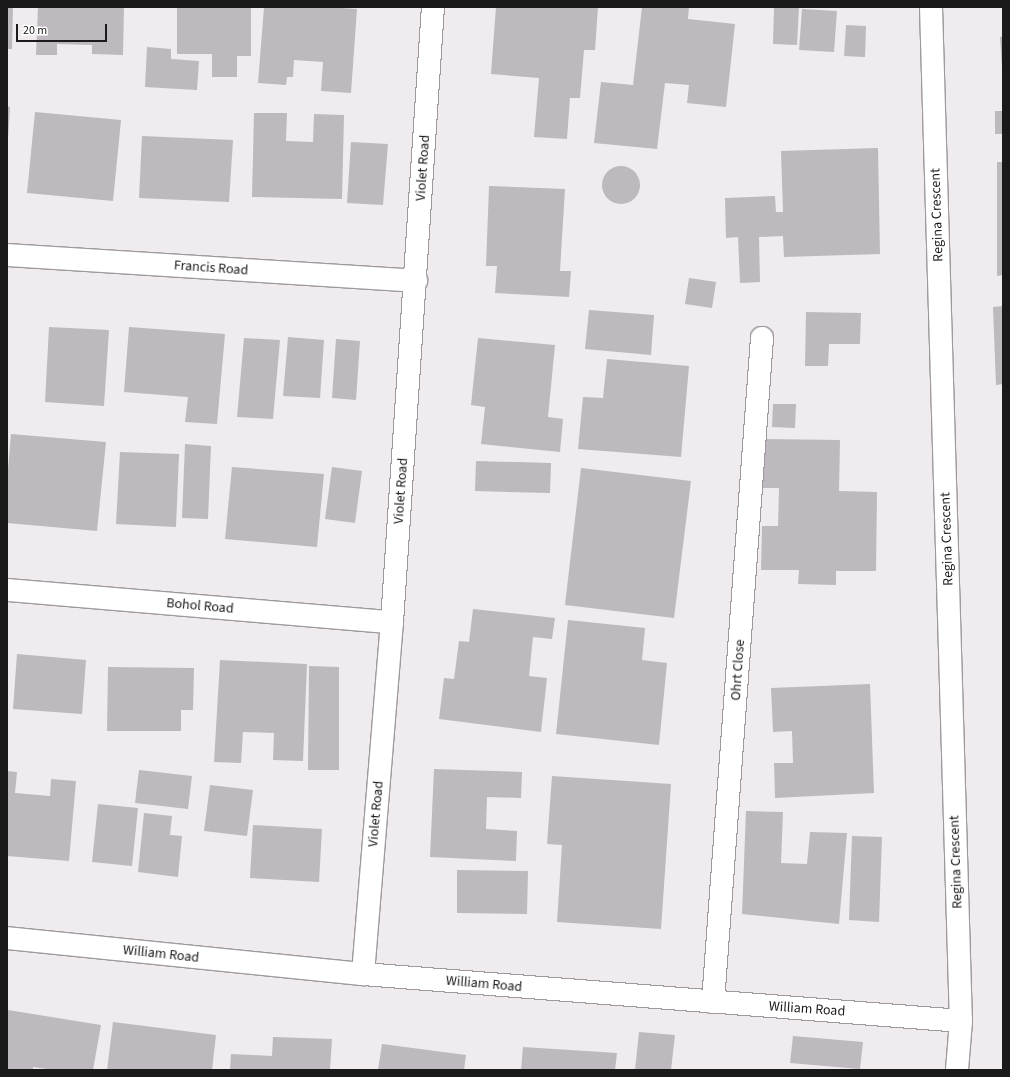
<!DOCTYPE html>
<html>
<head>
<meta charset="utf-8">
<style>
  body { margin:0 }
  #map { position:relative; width:1010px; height:1077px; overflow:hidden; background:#efebef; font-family:"Source Sans 3",sans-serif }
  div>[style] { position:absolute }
  .building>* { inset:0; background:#bdb9be }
  .round { border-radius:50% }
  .roads { filter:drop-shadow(1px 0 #9d999d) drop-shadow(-1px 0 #9d999d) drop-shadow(0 1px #9d999d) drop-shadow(0 -1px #9d999d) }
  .street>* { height:22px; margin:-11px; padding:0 11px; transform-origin:11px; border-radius:11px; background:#fff }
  span { translate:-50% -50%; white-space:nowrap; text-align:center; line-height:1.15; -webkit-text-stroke:3px #fff; paint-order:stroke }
  .street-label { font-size:14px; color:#1b1a1b }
  .frame { position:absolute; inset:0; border:8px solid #1b1a1b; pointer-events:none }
  .scale { position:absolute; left:16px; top:24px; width:91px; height:18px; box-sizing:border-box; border:2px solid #1b1a1b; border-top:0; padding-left:5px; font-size:12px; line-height:14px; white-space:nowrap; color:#1b1a1b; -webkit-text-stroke:3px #fff; paint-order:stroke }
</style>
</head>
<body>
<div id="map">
  <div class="building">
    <i style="clip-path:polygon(7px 7px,13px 7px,12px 49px,7px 49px)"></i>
    <i style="clip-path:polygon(38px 7px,124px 7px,123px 55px,92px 54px,92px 45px,57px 44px,57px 55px,36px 55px)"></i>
    <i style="clip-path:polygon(177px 7px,251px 7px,251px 56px,237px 56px,237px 77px,212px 77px,212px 54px,177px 54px)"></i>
    <i style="clip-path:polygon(264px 7px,325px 7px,357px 9px,351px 93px,321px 91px,323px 62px,294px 60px,293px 77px,287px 77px,286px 85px,258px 83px)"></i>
    <i style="clip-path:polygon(496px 7px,598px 7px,595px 50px,584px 50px,580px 98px,570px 98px,567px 139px,534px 137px,539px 78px,491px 74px)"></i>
    <i style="clip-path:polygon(642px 7px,689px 7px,688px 19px,735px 24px,726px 107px,687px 103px,689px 85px,665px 83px,657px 149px,594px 143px,601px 82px,633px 85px)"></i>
    <i style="clip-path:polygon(774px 7px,799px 7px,797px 45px,773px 44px)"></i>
    <i style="clip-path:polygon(802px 9px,837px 11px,834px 52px,799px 50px)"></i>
    <i style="clip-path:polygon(846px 25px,866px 26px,865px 57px,844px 56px)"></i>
    <i style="clip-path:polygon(1003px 36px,1003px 67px,1002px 67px,1000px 37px)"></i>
    <i style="clip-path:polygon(147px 47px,171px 49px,171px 59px,199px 61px,197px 90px,145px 87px)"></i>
    <i style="clip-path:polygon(7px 106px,10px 107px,8px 139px,7px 139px)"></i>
    <i style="clip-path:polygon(995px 111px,1003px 111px,1003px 134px,995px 134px)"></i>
    <i style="clip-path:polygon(35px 112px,121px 120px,113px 201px,27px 193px)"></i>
    <i style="clip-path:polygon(254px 113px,287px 113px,286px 141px,313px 142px,314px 114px,344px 115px,342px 199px,252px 197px)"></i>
    <i style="clip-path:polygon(142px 136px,233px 140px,229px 202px,139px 198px)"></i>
    <i style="clip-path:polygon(351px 142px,388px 144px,383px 205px,347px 203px)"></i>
    <i style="clip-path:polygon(878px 148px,880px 254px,784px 257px,783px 236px,759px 237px,760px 282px,740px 283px,738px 237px,726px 238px,725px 198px,775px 196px,776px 212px,783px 212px,781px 151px)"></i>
    <i style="clip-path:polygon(997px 162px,1003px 162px,1003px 275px,997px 276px)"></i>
    <i class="round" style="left:602px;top:166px;width:38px;height:38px"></i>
    <i style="clip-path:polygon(489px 186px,565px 189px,560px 271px,571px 271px,569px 297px,495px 293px,497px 266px,486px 266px)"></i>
    <i style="clip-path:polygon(689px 278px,716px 282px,712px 308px,685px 304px)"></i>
    <i style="clip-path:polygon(1003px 306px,1003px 384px,996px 385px,993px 307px)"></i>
    <i style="clip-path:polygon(589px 310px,654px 315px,651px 355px,585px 349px)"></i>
    <i style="clip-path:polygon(806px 312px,861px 313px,860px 344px,829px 344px,828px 366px,805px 366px)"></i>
    <i style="clip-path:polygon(49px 327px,109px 330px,104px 406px,45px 402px)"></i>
    <i style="clip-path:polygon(129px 327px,225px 334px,217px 424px,185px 422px,188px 397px,124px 392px)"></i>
    <i style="clip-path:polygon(288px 337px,324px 340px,320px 398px,283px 396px)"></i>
    <i style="clip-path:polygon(244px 338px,280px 340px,273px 419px,237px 417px)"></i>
    <i style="clip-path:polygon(478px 338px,555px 345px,548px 417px,563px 419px,560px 452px,481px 444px,485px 407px,471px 405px)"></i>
    <i style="clip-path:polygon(336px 339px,360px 341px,356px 400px,332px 398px)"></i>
    <i style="clip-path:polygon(607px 359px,689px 366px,681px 457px,578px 449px,583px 397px,603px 398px)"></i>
    <i style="clip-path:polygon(773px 404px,796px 404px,795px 428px,772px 427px)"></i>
    <i style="clip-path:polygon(11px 434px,106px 442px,97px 531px,7px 523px,7px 481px)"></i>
    <i style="clip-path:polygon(763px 439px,840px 440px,839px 491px,877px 492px,876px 571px,836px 571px,836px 585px,798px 584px,799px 570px,761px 570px,762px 526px,778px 526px,779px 488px,762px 488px)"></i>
    <i style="clip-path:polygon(185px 444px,211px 446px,208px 519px,182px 518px)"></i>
    <i style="clip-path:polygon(120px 452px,179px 454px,176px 527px,116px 524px)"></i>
    <i style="clip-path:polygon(476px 461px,551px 463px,550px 493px,475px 491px)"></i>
    <i style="clip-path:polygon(232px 467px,324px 474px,317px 547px,225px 539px)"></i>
    <i style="clip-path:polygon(332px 467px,362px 471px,355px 523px,325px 519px)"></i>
    <i style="clip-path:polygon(581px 468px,691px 481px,674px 618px,565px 605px)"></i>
    <i style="clip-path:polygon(473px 609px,555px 618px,552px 639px,533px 637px,529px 676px,547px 678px,541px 732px,439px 719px,444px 678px,454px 679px,459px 641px,469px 642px)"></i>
    <i style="clip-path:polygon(568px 620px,645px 628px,642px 660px,667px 663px,659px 745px,556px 734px)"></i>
    <i style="clip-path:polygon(17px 654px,86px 660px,82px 714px,13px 709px)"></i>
    <i style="clip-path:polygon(220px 660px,307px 664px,303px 761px,273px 760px,274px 733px,243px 732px,241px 763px,214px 762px)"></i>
    <i style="clip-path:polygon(309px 666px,339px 667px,339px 770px,308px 770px)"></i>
    <i style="clip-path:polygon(108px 667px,194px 668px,193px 710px,181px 710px,181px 731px,107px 731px)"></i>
    <i style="clip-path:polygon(870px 684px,874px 793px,775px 798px,774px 763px,793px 763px,792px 731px,773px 732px,771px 688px)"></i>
    <i style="clip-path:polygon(434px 769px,522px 772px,521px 798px,487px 797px,486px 829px,517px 831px,516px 861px,430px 857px)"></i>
    <i style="clip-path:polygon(139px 770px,192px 776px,188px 809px,135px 803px)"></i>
    <i style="clip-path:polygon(7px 771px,17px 772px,15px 793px,50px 796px,51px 779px,76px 781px,69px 861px,7px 856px)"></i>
    <i style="clip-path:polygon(552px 776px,671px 784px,661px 929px,557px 922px,562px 845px,547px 844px)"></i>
    <i style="clip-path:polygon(210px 785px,253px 790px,247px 836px,204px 831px)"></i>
    <i style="clip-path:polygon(98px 804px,138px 808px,132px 866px,92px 862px)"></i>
    <i style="clip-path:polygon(746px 811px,783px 812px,781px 863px,807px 864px,810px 832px,847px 833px,839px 924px,742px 914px)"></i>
    <i style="clip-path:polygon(144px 813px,172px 816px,170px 835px,182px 836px,178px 877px,138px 872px)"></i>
    <i style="clip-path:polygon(253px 825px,322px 829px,319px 882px,250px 878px)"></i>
    <i style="clip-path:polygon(852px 836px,882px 837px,879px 922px,849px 920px)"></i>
    <i style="clip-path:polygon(457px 870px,528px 871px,527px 914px,457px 913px)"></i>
    <i style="clip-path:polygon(8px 1010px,101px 1025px,93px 1070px,54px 1070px,33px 1067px,33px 1070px,7px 1070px)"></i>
    <i style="clip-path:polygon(113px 1022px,216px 1035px,212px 1070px,107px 1070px)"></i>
    <i style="clip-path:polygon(639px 1032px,675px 1035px,671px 1070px,635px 1070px)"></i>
    <i style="clip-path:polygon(793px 1036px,863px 1042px,860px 1069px,790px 1063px)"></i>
    <i style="clip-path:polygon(273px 1037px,332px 1039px,330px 1070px,230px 1070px,231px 1054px,272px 1056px)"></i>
    <i style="clip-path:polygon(382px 1044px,466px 1055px,464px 1070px,378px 1070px)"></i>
    <i style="clip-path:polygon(523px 1047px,617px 1053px,615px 1070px,521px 1070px)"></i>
  </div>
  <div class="roads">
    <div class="street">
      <i style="left:931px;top:7px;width:1014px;rotate:88.31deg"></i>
      <i style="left:961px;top:1021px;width:49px;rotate:94.7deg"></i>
      <i style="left:7px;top:255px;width:410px;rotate:3.6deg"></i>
      <i style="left:7px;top:590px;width:386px;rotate:4.8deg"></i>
      <i style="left:7px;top:938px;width:358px;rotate:5.8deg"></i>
      <i style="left:363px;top:974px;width:600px;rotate:4.49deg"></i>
      <i style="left:363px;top:974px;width:353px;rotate:-85.3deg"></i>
      <i style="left:392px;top:622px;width:616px;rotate:-86.19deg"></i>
      <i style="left:713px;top:1002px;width:666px;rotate:-85.78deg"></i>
    </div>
  </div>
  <div class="street-label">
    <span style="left:423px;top:168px;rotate:-86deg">Violet Road</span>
    <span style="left:937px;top:215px;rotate:-92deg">Regina Crescent</span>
    <span style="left:211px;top:268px;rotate:4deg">Francis Road</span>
    <span style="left:401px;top:491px;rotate:-86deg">Violet Road</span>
    <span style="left:947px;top:539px;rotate:-92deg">Regina Crescent</span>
    <span style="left:200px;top:606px;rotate:5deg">Bohol Road</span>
    <span style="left:738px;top:670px;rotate:-86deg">Ohrt Close</span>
    <span style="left:376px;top:814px;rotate:-85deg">Violet Road</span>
    <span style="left:956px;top:862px;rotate:-92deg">Regina Crescent</span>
    <span style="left:161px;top:954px;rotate:6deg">William Road</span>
    <span style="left:484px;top:984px;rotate:5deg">William Road</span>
    <span style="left:807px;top:1009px;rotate:4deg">William Road</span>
  </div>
  <div class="frame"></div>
  <div class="scale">20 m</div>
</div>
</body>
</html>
